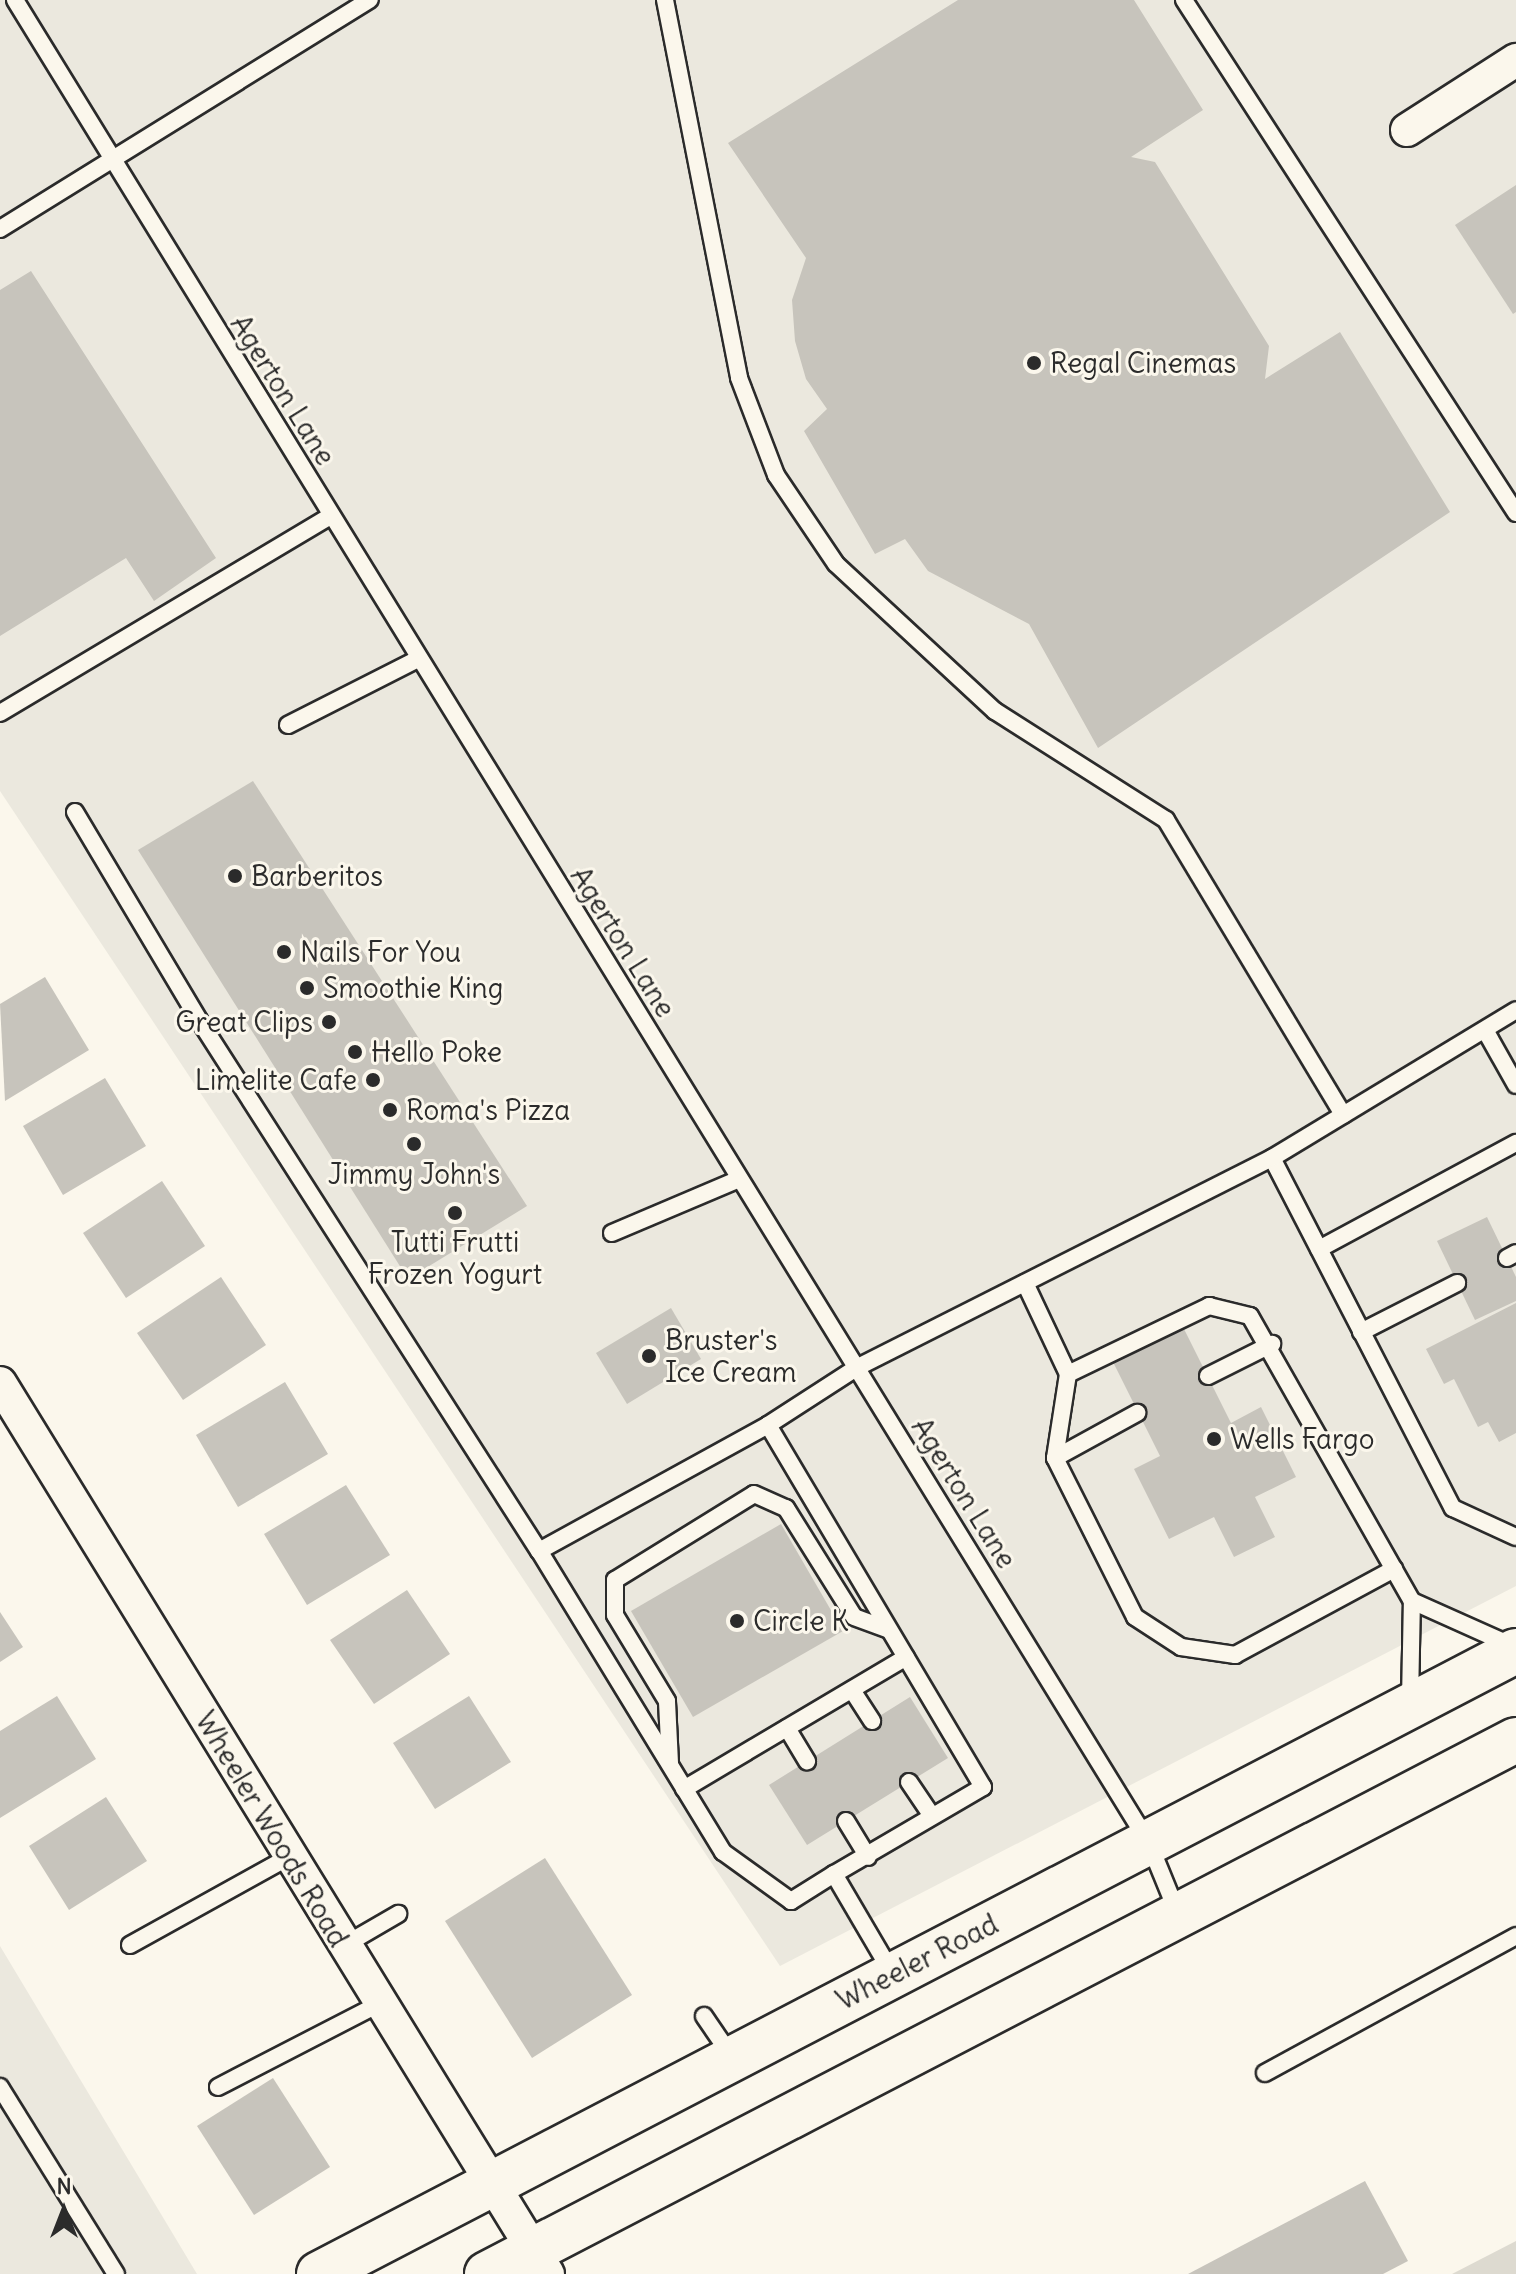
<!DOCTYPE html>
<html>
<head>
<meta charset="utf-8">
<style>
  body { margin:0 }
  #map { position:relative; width:1516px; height:2274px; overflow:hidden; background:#fbf7ec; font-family:Delius,sans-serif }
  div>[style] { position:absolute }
  .built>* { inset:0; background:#ebe8de }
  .green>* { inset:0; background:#dddad0 }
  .building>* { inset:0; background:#c7c4bc }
  .roads { filter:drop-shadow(2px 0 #2b2b2b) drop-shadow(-2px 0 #2b2b2b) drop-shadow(0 2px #2b2b2b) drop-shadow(0 -2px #2b2b2b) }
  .lane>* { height:16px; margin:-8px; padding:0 8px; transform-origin:8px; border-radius:8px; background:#fbf7ec }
  .street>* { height:32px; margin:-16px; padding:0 16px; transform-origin:16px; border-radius:16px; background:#fbf7ec }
  .secondary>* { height:44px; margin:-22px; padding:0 22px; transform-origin:22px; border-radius:22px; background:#fbf7ec }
  .dots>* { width:22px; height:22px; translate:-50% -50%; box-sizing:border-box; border:4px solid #fbf7ec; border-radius:50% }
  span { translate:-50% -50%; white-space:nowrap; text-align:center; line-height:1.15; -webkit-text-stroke:6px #fbf7ec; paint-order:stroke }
  .poi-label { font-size:28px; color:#2b2b2b }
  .left { translate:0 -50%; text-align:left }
  .right { translate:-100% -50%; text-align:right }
  .street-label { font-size:28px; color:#2b2b2b }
  .north { position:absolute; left:24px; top:2170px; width:80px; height:80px; -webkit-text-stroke:6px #fbf7ec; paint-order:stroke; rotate:0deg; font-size:22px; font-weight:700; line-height:32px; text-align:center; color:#2b2b2b }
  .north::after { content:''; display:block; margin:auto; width:28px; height:36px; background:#2b2b2b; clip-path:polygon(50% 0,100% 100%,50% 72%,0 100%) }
</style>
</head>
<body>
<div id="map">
  <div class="built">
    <i style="clip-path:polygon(0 0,1516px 0,1516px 1586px,780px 1966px,0 791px)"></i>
    <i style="clip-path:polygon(0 1946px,197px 2274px,0 2274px)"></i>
  </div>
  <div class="green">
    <i style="clip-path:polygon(1516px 2241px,1516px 2274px,1452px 2274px)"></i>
  </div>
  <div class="building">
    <i style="clip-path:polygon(958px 0,1134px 0,1203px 110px,1131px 157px,1155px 162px,1269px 346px,1265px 379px,1340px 332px,1450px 512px,1098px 748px,1029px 624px,928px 571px,905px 539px,875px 554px,804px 431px,827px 409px,806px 379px,795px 341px,792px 300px,806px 258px,728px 143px)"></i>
    <i style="clip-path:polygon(1516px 185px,1516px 312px,1513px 314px,1455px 225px)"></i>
    <i style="clip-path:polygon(31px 271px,216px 558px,154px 601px,126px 558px,0 636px,0 290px)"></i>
    <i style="clip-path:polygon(253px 781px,527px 1206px,408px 1279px,138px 850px)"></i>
    <i style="clip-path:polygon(45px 977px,89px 1050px,5px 1101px,0 1004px)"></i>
    <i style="clip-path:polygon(105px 1078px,146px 1146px,63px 1195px,23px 1126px)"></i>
    <i style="clip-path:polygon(162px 1181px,205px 1246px,126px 1298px,83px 1233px)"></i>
    <i style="clip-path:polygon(1487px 1217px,1516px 1277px,1516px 1301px,1475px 1320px,1437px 1241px)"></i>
    <i style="clip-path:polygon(221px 1277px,266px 1345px,183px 1400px,137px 1333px)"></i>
    <i style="clip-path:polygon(1516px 1303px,1516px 1433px,1499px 1442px,1488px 1422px,1478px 1427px,1454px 1379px,1444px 1384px,1426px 1349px)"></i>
    <i style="clip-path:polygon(671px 1308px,701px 1359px,627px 1404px,596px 1353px)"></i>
    <i style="clip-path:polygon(1183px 1327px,1231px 1423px,1261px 1407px,1296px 1477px,1255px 1497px,1275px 1537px,1234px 1557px,1214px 1517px,1169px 1539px,1134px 1469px,1160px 1456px,1113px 1362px)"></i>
    <i style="clip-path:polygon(285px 1382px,328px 1454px,238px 1507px,196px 1435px)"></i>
    <i style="clip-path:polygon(346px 1485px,390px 1555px,307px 1605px,264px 1534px)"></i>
    <i style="clip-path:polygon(781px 1524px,843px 1631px,693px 1717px,631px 1611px)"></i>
    <i style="clip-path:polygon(407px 1590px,450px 1654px,374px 1704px,330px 1640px)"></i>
    <i style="clip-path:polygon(0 1612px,23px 1647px,0 1662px)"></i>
    <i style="clip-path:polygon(57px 1696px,96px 1759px,0 1818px,0 1731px)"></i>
    <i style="clip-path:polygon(469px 1696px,511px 1762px,435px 1809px,393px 1743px)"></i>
    <i style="clip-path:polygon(910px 1697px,948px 1758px,807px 1845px,769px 1785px)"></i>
    <i style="clip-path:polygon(106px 1797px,147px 1861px,69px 1910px,29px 1846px)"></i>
    <i style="clip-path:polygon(545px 1858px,632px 1995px,532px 2058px,445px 1921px)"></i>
    <i style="clip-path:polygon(273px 2078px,330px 2167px,254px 2215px,197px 2126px)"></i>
    <i style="clip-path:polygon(1365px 2181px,1408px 2261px,1383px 2274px,1188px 2274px)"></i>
  </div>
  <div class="roads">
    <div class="lane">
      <i style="left:15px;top:0;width:2164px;rotate:58.4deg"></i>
      <i style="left:1149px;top:1843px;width:77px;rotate:67.8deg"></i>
      <i style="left:665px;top:0;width:385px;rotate:78.9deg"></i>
      <i style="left:739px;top:378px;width:104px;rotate:69.1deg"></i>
      <i style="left:776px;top:475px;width:107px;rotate:56deg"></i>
      <i style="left:836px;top:564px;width:217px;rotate:42.8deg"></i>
      <i style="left:995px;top:711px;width:203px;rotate:32.5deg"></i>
      <i style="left:1166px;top:820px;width:344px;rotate:59deg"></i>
      <i style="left:1184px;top:0;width:611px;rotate:57.09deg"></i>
      <i style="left:0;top:229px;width:435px;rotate:-31.8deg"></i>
      <i style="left:0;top:713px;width:384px;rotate:-30.8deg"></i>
      <i style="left:288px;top:725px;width:146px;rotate:-26.9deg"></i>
      <i style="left:75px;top:812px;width:242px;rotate:59.2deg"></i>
      <i style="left:199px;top:1020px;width:631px;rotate:57.37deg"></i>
      <i style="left:1485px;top:1030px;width:63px;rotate:60.6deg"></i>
      <i style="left:1272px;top:1158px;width:394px;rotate:62.7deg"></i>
      <i style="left:1453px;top:1508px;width:69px;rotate:24.7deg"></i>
      <i style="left:612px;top:1233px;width:138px;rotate:-23deg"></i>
      <i style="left:1319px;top:1249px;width:224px;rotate:-28.3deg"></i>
      <i style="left:1507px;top:1258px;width:10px;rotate:-29deg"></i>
      <i style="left:1025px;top:1283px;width:101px;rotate:64.7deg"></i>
      <i style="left:1068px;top:1374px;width:85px;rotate:98.8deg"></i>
      <i style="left:1055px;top:1458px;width:178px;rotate:63.3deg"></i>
      <i style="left:1135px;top:1617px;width:55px;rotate:33.1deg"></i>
      <i style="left:1181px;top:1647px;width:55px;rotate:8.4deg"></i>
      <i style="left:1235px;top:1655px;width:181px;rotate:-28.4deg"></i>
      <i style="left:1361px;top:1332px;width:108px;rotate:-27deg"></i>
      <i style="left:1068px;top:1374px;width:157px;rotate:-25.7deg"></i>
      <i style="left:1209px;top:1306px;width:42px;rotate:13.7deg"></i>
      <i style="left:1250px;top:1316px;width:328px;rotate:60.4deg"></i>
      <i style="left:1208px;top:1376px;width:72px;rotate:-26.6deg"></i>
      <i style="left:768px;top:1425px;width:105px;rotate:-32.9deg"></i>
      <i style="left:856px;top:1368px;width:466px;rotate:-26.8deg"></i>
      <i style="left:1272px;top:1158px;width:285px;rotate:-31.2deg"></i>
      <i style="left:1055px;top:1458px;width:94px;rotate:-28.8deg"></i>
      <i style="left:852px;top:1690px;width:37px;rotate:57deg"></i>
      <i style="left:1410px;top:1701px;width:100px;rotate:-88.9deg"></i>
      <i style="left:1412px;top:1601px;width:113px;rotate:24.1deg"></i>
      <i style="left:787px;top:1728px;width:39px;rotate:59deg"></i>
      <i style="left:670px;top:1763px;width:62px;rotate:-92.8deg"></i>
      <i style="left:667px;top:1701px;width:100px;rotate:-121.2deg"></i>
      <i style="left:615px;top:1615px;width:35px;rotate:-90deg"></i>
      <i style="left:615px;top:1580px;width:163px;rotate:-31.7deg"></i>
      <i style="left:754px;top:1494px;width:35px;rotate:24deg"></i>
      <i style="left:786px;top:1508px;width:128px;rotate:58deg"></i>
      <i style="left:854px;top:1617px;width:37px;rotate:20deg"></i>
      <i style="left:909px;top:1782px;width:41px;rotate:55.9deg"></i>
      <i style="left:684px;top:1789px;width:258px;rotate:-30.7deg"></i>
      <i style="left:846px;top:1821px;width:42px;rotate:58.6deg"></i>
      <i style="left:834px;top:1874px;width:51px;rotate:147.9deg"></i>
      <i style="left:791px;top:1901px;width:84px;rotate:-144.2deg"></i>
      <i style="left:723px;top:1852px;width:353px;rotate:-121.4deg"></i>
      <i style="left:539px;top:1551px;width:261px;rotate:-28.8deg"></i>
      <i style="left:768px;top:1425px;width:421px;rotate:59.3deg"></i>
      <i style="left:983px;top:1787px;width:173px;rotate:149.7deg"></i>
      <i style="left:834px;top:1874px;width:115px;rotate:59.6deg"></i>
      <i style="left:130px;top:1945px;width:182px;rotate:-29deg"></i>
      <i style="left:343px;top:1946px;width:64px;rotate:-30.2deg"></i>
      <i style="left:704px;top:2016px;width:50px;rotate:55.7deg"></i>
      <i style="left:1265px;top:2073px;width:286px;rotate:-28.6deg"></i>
      <i style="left:0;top:2087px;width:220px;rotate:58.2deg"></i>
      <i style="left:218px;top:2087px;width:181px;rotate:-27.3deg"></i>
    </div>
    <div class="street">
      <i style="left:1407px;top:130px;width:130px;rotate:-32.7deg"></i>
      <i style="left:0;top:1383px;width:1046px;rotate:58.41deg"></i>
    </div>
    <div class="secondary">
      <i style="left:319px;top:2274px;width:1349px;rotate:-27.5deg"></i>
      <i style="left:487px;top:2274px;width:1159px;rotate:-27.43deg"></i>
    </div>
  </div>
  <div class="dots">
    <i style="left:1034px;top:363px;background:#2b2b2b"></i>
    <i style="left:235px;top:876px;background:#2b2b2b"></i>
    <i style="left:284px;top:952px;background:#2b2b2b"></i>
    <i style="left:307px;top:988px;background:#2b2b2b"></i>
    <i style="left:329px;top:1022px;background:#2b2b2b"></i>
    <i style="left:355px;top:1052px;background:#2b2b2b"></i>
    <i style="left:373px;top:1080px;background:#2b2b2b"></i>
    <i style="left:390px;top:1110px;background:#2b2b2b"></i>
    <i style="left:414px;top:1144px;background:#2b2b2b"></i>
    <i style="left:455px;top:1213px;background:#2b2b2b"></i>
    <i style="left:649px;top:1356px;background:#2b2b2b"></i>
    <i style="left:1214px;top:1439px;background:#2b2b2b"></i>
    <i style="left:737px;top:1621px;background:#2b2b2b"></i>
  </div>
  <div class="poi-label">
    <span class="left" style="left:1050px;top:363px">Regal Cinemas</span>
    <span class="left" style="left:251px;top:876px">Barberitos</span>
    <span class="left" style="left:300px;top:952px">Nails For You</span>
    <span class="left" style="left:323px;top:988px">Smoothie King</span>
    <span class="right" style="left:313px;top:1022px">Great Clips</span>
    <span class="left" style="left:371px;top:1052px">Hello Poke</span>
    <span class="right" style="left:357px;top:1080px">Limelite Cafe</span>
    <span class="left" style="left:406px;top:1110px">Roma's Pizza</span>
    <span style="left:414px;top:1174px">Jimmy John's</span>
    <span style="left:455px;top:1258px">Tutti Frutti<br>Frozen Yogurt</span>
    <span class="left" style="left:665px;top:1356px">Bruster's<br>Ice Cream</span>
    <span class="left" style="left:1230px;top:1439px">Wells Fargo</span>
    <span class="left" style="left:753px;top:1621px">Circle K</span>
  </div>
  <div class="street-label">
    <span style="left:283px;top:390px;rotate:58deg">Agerton Lane</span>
    <span style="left:623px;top:942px;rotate:58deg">Agerton Lane</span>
    <span style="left:964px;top:1493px;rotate:58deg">Agerton Lane</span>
    <span style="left:272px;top:1829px;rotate:59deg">Wheeler Woods Road</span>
    <span style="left:917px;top:1962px;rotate:-27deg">Wheeler Road</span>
  </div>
  <div class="north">N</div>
</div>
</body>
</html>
